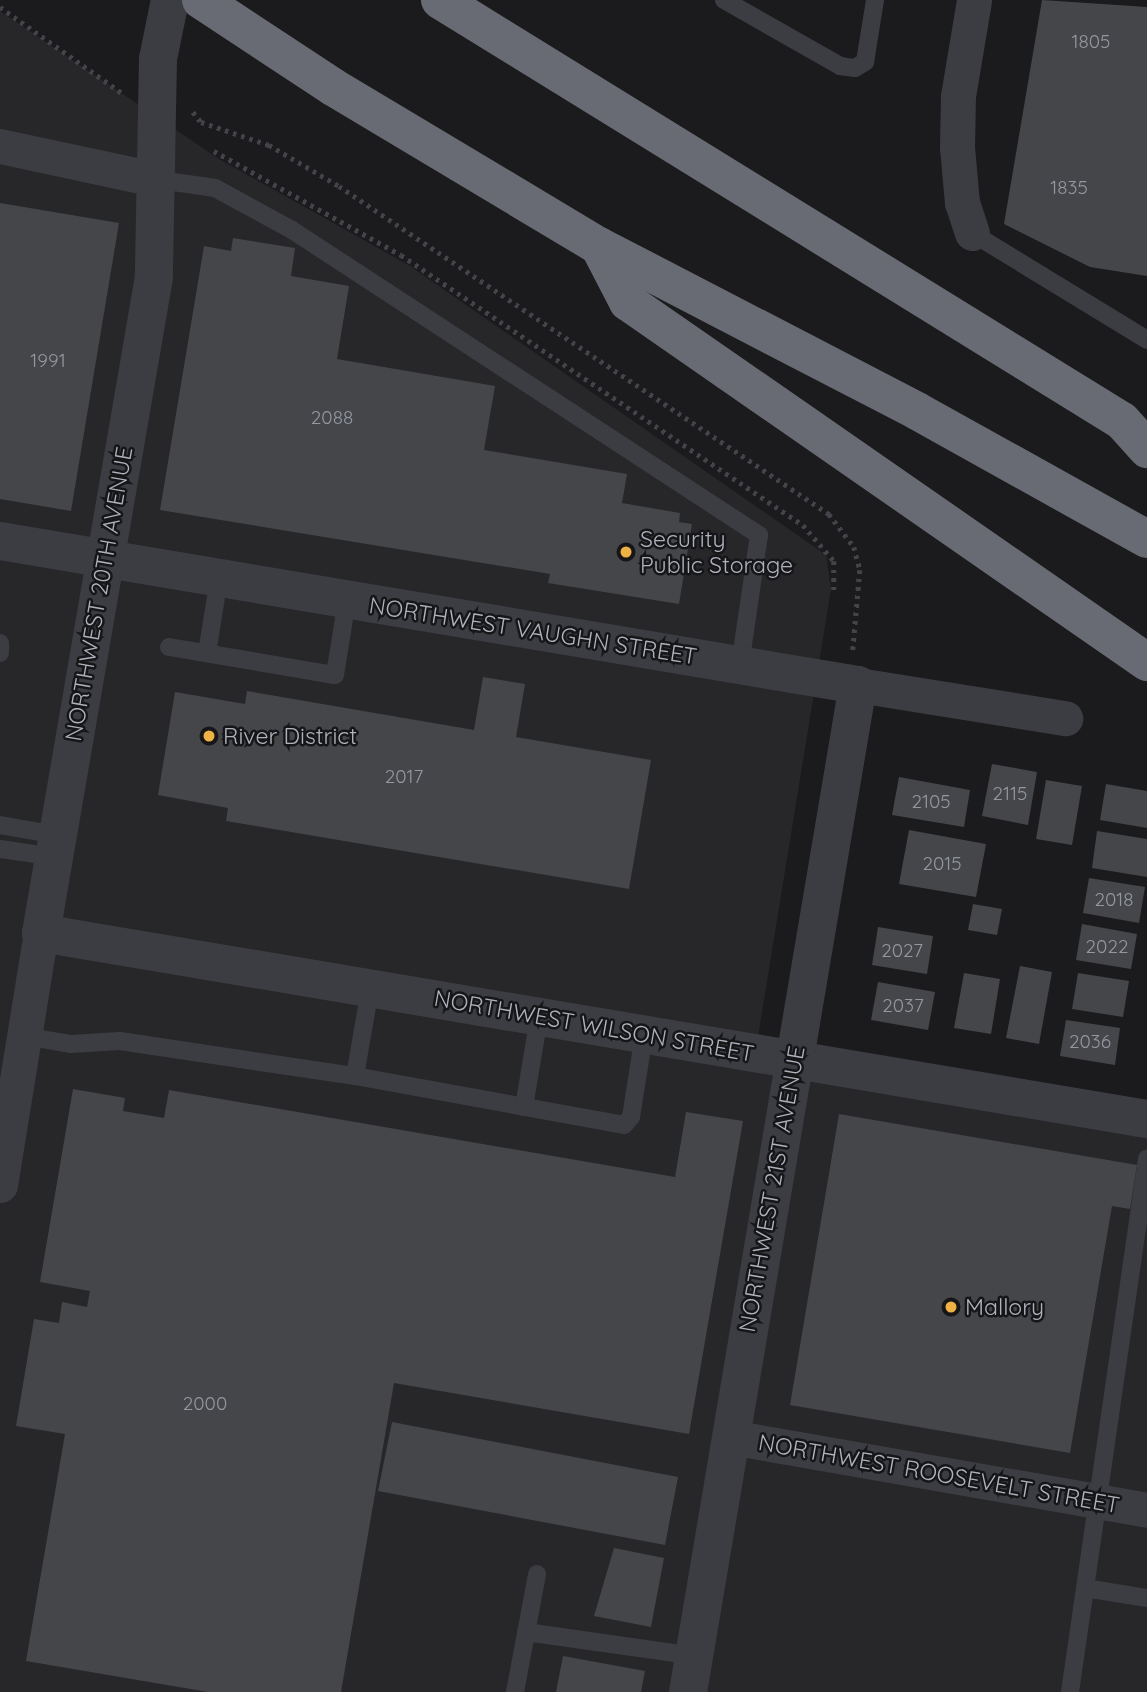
<!DOCTYPE html>
<html>
<head>
<meta charset="utf-8">
<style>
  body { margin:0 }
  #map { position:relative; width:1147px; height:1692px; overflow:hidden; background:#1b1b1d; font-family:Quicksand,sans-serif }
  div>[style] { position:absolute }
  .built>* { inset:0; background:#27272a }
  .building>* { inset:0; background:#45464a }
  .path>* { height:4.5px; margin-top:-2.25px; transform-origin:0; background:repeating-linear-gradient(90deg,#424449 0 3.5px,transparent 0 8.5px) }
  .service>* { height:18px; margin:-9px; padding:0 9px; transform-origin:9px; border-radius:9px; background:#3c3d42 }
  .minor>* { height:35px; margin:-17.5px; padding:0 17.5px; transform-origin:17.5px; border-radius:17.5px; background:#3c3d42 }
  .tertiary>* { height:38px; margin:-19px; padding:0 19px; transform-origin:19px; border-radius:19px; background:#3c3d42 }
  .motorway>* { height:38px; margin:-19px; padding:0 19px; transform-origin:19px; border-radius:19px; background:#686b73 }
  .motorway-bridge>* { height:38px; margin:-19px; padding:0 19px; transform-origin:19px; border-radius:19px; background:#686b73 }
  .dots>* { width:19px; height:19px; translate:-50% -50%; box-sizing:border-box; border:4px solid #161618; border-radius:50% }
  span { translate:-50% -50%; white-space:nowrap; text-align:center; line-height:1.15; -webkit-text-stroke:5px #161618; paint-order:stroke }
  .number-label { font-size:19px; color:#9497a0 }
  .number-label span { -webkit-text-stroke-width:0 }
  .poi-label { font-size:23px; color:#aeb2bc }
  .left { translate:0 -50%; text-align:left }
  .street-label { font-size:23px; color:#aeb2bc }
</style>
</head>
<body>
<div id="map">
  <div class="built">
    <i style="clip-path:polygon(0 11px,219px 159px,410px 266px,826px 555px,831px 589px,755px 1055px,1147px 1121px,1147px 1692px,0 1692px)"></i>
  </div>
  <div class="building">
    <i style="clip-path:polygon(1042px 0,1147px 7px,1147px 276px,1090px 267px,1004px 224px)"></i>
    <i style="clip-path:polygon(0 203px,119px 223px,71px 511px,0 499px)"></i>
    <i style="clip-path:polygon(233px 238px,295px 248px,291px 276px,349px 286px,337px 359px,495px 386px,484px 450px,627px 474px,622px 503px,680px 513px,679px 522px,692px 524px,679px 604px,548px 583px,550px 574px,160px 510px,204px 246px,231px 251px)"></i>
    <i style="clip-path:polygon(483px 677px,525px 684px,516px 737px,651px 760px,629px 889px,226px 821px,228px 808px,158px 795px,175px 692px,245px 704px,247px 691px,474px 730px)"></i>
    <i style="clip-path:polygon(992px 764px,1037px 772px,1028px 825px,982px 816px)"></i>
    <i style="clip-path:polygon(899px 777px,970px 790px,964px 827px,892px 815px)"></i>
    <i style="clip-path:polygon(1046px 780px,1082px 786px,1072px 845px,1036px 839px)"></i>
    <i style="clip-path:polygon(1106px 784px,1147px 791px,1147px 828px,1100px 820px)"></i>
    <i style="clip-path:polygon(909px 830px,986px 844px,976px 897px,899px 884px)"></i>
    <i style="clip-path:polygon(1097px 831px,1147px 839px,1147px 877px,1092px 868px)"></i>
    <i style="clip-path:polygon(1089px 878px,1145px 887px,1139px 923px,1083px 913px)"></i>
    <i style="clip-path:polygon(973px 904px,1002px 909px,997px 935px,968px 930px)"></i>
    <i style="clip-path:polygon(1082px 924px,1137px 934px,1131px 969px,1076px 960px)"></i>
    <i style="clip-path:polygon(878px 927px,933px 936px,927px 974px,872px 965px)"></i>
    <i style="clip-path:polygon(1020px 966px,1052px 972px,1039px 1044px,1006px 1038px)"></i>
    <i style="clip-path:polygon(964px 973px,1000px 979px,991px 1034px,954px 1028px)"></i>
    <i style="clip-path:polygon(1078px 973px,1129px 981px,1123px 1017px,1072px 1009px)"></i>
    <i style="clip-path:polygon(878px 982px,935px 992px,928px 1030px,871px 1020px)"></i>
    <i style="clip-path:polygon(1066px 1020px,1120px 1028px,1115px 1065px,1060px 1056px)"></i>
    <i style="clip-path:polygon(73px 1089px,125px 1098px,123px 1111px,164px 1118px,169px 1090px,675px 1177px,686px 1112px,743px 1121px,689px 1434px,394px 1383px,341px 1692px,208px 1692px,26px 1661px,65px 1434px,16px 1426px,34px 1319px,59px 1323px,62px 1302px,87px 1307px,90px 1291px,40px 1282px)"></i>
    <i style="clip-path:polygon(839px 1114px,1137px 1165px,1130px 1209px,1112px 1206px,1070px 1453px,790px 1405px)"></i>
    <i style="clip-path:polygon(392px 1422px,678px 1477px,665px 1545px,378px 1491px)"></i>
    <i style="clip-path:polygon(614px 1548px,664px 1558px,651px 1627px,594px 1616px)"></i>
    <i style="clip-path:polygon(563px 1656px,645px 1671px,641px 1692px,556px 1692px)"></i>
  </div>
  <div class="path">
    <i style="left:0;top:7px;width:149px;rotate:35.2deg"></i>
    <i style="left:193px;top:112px;width:13px;rotate:51deg"></i>
    <i style="left:201px;top:122px;width:72px;rotate:18.7deg"></i>
    <i style="left:269px;top:145px;width:81px;rotate:30.4deg"></i>
    <i style="left:339px;top:186px;width:590px;rotate:33.8deg"></i>
    <i style="left:829px;top:514px;width:41px;rotate:52.9deg"></i>
    <i style="left:854px;top:547px;width:24px;rotate:75deg"></i>
    <i style="left:860px;top:570px;width:80px;rotate:95deg"></i>
    <i style="left:214px;top:151px;width:214px;rotate:29.1deg"></i>
    <i style="left:401px;top:255px;width:484px;rotate:33.9deg"></i>
    <i style="left:803px;top:525px;width:48px;rotate:49.3deg"></i>
    <i style="left:834px;top:561px;width:31px;rotate:90deg"></i>
  </div>
  <div class="service">
    <i style="left:724px;top:0;width:133px;rotate:29.6deg"></i>
    <i style="left:840px;top:66px;width:15px;rotate:8deg"></i>
    <i style="left:855px;top:68px;width:12px;rotate:-31deg"></i>
    <i style="left:865px;top:62px;width:63px;rotate:-80.8deg"></i>
    <i style="left:159px;top:180px;width:57px;rotate:8.1deg"></i>
    <i style="left:215px;top:188px;width:88px;rotate:28.6deg"></i>
    <i style="left:292px;top:230px;width:558px;rotate:33.15deg"></i>
    <i style="left:759px;top:535px;width:132px;rotate:98.3deg"></i>
    <i style="left:972px;top:233px;width:205px;rotate:31.4deg"></i>
    <i style="left:0;top:643px;width:10px;rotate:90deg"></i>
    <i style="left:169px;top:647px;width:168px;rotate:9.6deg"></i>
    <i style="left:335px;top:675px;width:76px;rotate:-80.9deg"></i>
    <i style="left:207px;top:653px;width:76px;rotate:-80.9deg"></i>
    <i style="left:0;top:825px;width:59px;rotate:9.8deg"></i>
    <i style="left:0;top:849px;width:56px;rotate:8.3deg"></i>
    <i style="left:24px;top:1036px;width:48px;rotate:9.7deg"></i>
    <i style="left:71px;top:1044px;width:49px;rotate:-3.5deg"></i>
    <i style="left:120px;top:1041px;width:238px;rotate:8.5deg"></i>
    <i style="left:355px;top:1076px;width:273px;rotate:10.3deg"></i>
    <i style="left:624px;top:1125px;width:11px;rotate:-49deg"></i>
    <i style="left:631px;top:1117px;width:83px;rotate:-81deg"></i>
    <i style="left:355px;top:1076px;width:88px;rotate:-80.2deg"></i>
    <i style="left:524px;top:1107px;width:91px;rotate:-80.5deg"></i>
    <i style="left:1085px;top:1588px;width:63px;rotate:9.2deg"></i>
    <i style="left:526px;top:1632px;width:170px;rotate:8.1deg"></i>
    <i style="left:515px;top:1692px;width:120px;rotate:-79.4deg"></i>
    <i style="left:1070px;top:1692px;width:539px;rotate:-81.78deg"></i>
  </div>
  <div class="minor">
    <i style="left:0;top:146px;width:163px;rotate:12.1deg"></i>
    <i style="left:972px;top:233px;width:32px;rotate:-108deg"></i>
    <i style="left:962px;top:203px;width:56px;rotate:-95.1deg"></i>
    <i style="left:957px;top:147px;width:51px;rotate:-88.9deg"></i>
    <i style="left:958px;top:96px;width:97px;rotate:-80.5deg"></i>
    <i style="left:858px;top:685px;width:210px;rotate:9.1deg"></i>
    <i style="left:0;top:1185px;width:255px;rotate:-80.8deg"></i>
    <i style="left:730px;top:1437px;width:423px;rotate:9.9deg"></i>
  </div>
  <div class="tertiary">
    <i style="left:170px;top:0;width:60px;rotate:101.5deg"></i>
    <i style="left:158px;top:59px;width:218px;rotate:91.1deg"></i>
    <i style="left:154px;top:277px;width:666px;rotate:99.77deg"></i>
    <i style="left:41px;top:933px;width:1122px;rotate:9.55deg"></i>
    <i style="left:0;top:541px;width:870px;rotate:9.53deg"></i>
    <i style="left:858px;top:685px;width:1021px;rotate:99.58deg"></i>
  </div>
  <div class="motorway">
    <i style="left:440px;top:0;width:801px;rotate:31.69deg"></i>
    <i style="left:1122px;top:421px;width:38px;rotate:48deg"></i>
    <i style="left:333px;top:87px;width:310px;rotate:30.9deg"></i>
    <i style="left:599px;top:246px;width:358px;rotate:27.4deg"></i>
    <i style="left:917px;top:411px;width:263px;rotate:29.1deg"></i>
    <i style="left:599px;top:246px;width:63px;rotate:62.6deg"></i>
    <i style="left:628px;top:302px;width:632px;rotate:34.75deg"></i>
  </div>
  <div class="motorway-bridge">
    <i style="left:201px;top:0;width:158px;rotate:33.4deg"></i>
  </div>
  <div class="dots">
    <i style="left:626px;top:552px;background:#edb243"></i>
    <i style="left:209px;top:736px;background:#edb243"></i>
    <i style="left:951px;top:1307px;background:#edb243"></i>
  </div>
  <div class="number-label">
    <span style="left:1091px;top:42px">1805</span>
    <span style="left:1069px;top:188px">1835</span>
    <span style="left:48px;top:361px">1991</span>
    <span style="left:332px;top:418px">2088</span>
    <span style="left:404px;top:777px">2017</span>
    <span style="left:1010px;top:794px">2115</span>
    <span style="left:931px;top:802px">2105</span>
    <span style="left:942px;top:864px">2015</span>
    <span style="left:1114px;top:900px">2018</span>
    <span style="left:1107px;top:947px">2022</span>
    <span style="left:902px;top:951px">2027</span>
    <span style="left:903px;top:1006px">2037</span>
    <span style="left:1090px;top:1042px">2036</span>
    <span style="left:205px;top:1404px">2000</span>
  </div>
  <div class="poi-label">
    <span class="left" style="left:640px;top:552px">Security<br>Public Storage</span>
    <span class="left" style="left:223px;top:736px">River District</span>
    <span class="left" style="left:965px;top:1307px">Mallory</span>
  </div>
  <div class="street-label">
    <span style="left:99px;top:594px;rotate:-80deg">NORTHWEST 20TH AVENUE</span>
    <span style="left:533px;top:631px;rotate:9deg">NORTHWEST VAUGHN STREET</span>
    <span style="left:594px;top:1026px;rotate:10deg">NORTHWEST WILSON STREET</span>
    <span style="left:772px;top:1189px;rotate:-80deg">NORTHWEST 21ST AVENUE</span>
    <span style="left:939px;top:1474px;rotate:10deg">NORTHWEST ROOSEVELT STREET</span>
  </div>
</div>
</body>
</html>
